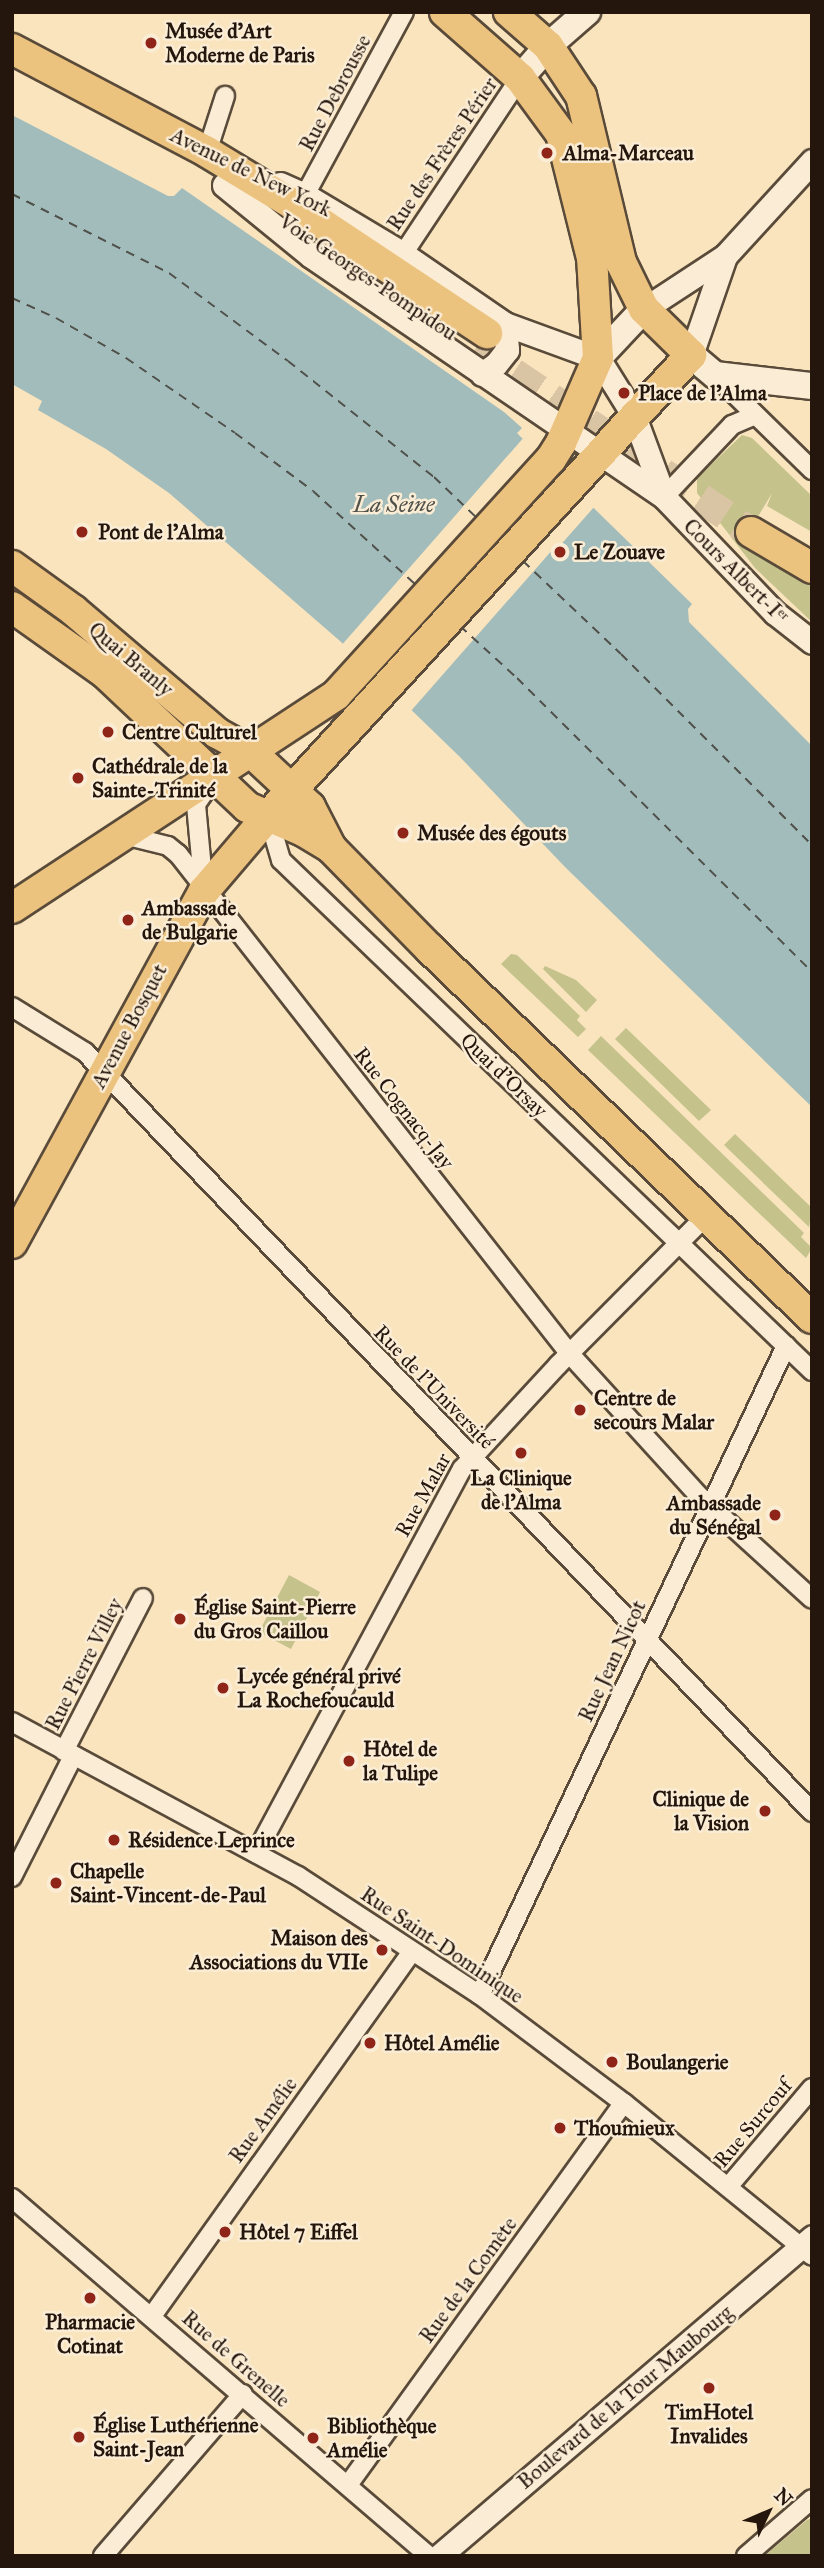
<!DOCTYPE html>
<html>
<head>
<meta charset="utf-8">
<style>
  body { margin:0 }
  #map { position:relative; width:824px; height:2568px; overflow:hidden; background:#f9e4be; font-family:"IM FELL Great Primer",serif }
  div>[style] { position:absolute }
  .green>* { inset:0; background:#c5c28c }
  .water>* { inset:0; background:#a1bcbb }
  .pier>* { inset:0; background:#f9e4be }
  .ferry>* { height:2px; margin-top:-1px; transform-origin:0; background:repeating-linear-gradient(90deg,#50504a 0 9px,transparent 0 16px) }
  .primary-tunnel>* { height:30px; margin-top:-15px; transform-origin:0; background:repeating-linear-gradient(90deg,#d9c5a3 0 30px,transparent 0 45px) }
  .roads { filter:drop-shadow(2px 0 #594a39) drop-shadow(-2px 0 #594a39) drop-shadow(0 2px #594a39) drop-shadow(0 -2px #594a39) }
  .minor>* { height:18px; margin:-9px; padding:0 9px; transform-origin:9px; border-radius:9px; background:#fbedd5 }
  .tertiary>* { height:23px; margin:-11.5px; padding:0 11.5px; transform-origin:11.5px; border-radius:11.5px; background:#fbedd5 }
  .secondary>* { height:26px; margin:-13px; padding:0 13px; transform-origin:13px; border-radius:13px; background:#fbedd5 }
  .primary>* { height:30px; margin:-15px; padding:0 15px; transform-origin:15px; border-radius:15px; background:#ecc27f }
  .dots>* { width:19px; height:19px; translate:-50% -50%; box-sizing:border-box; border:4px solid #fbedd5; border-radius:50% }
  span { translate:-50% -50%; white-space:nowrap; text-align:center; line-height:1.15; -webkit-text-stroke:5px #fbedd5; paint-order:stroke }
  .poi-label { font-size:21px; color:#24160d; font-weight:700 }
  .left { translate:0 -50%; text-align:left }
  .right { translate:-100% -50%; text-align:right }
  .street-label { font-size:21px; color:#24160d }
  .water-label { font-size:23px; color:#50504a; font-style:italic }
  .frame { position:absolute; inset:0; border:14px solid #24160d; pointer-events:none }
  .north { position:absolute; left:733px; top:2477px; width:70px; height:70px; -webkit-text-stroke:5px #fbedd5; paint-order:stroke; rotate:46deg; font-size:19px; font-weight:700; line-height:28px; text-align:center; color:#24160d }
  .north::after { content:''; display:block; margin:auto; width:24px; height:32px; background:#24160d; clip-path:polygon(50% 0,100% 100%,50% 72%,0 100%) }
</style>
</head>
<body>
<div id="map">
  <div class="green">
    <i style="clip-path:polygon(742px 435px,752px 438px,812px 496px,812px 532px,767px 506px,772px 493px,740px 547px,745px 542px,812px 582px,812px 622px,755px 568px,697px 493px,697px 478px)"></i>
    <i style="clip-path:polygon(511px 954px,517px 955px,580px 1016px,577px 1020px,586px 1029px,578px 1037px,501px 964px)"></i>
    <i style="clip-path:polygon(545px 966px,576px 980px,597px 1000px,586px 1012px,543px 969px)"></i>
    <i style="clip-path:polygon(626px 1028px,711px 1110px,699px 1121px,615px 1039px)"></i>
    <i style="clip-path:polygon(601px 1036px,804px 1233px,801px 1237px,812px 1248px,806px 1258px,588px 1050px)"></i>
    <i style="clip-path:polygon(735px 1134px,812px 1208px,809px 1227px,724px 1145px)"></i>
    <i style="clip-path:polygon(289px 1575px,320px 1592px,291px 1649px,259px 1632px)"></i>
    <i style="clip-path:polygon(812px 2518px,812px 2556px,764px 2556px,807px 2520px)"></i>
  </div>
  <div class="water">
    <i style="clip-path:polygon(12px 115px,168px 196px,174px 196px,182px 188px,504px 412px,522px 428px,517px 433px,523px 439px,692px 604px,688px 609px,689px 622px,812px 746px,812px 1107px,565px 867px,460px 757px,340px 641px,169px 493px,106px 449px,38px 410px,42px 401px,12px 384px)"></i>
  </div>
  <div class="pier">
    <i style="clip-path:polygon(525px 436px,595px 506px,557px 549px,562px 554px,554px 548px,410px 712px,340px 647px)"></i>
  </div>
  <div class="ferry">
    <i style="left:12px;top:194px;width:176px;rotate:26.7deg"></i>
    <i style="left:169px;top:273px;width:148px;rotate:36.5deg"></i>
    <i style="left:288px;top:361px;width:186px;rotate:38.5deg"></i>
    <i style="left:434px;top:477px;width:61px;rotate:43.7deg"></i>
    <i style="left:12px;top:298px;width:48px;rotate:24.4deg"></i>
    <i style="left:56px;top:318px;width:81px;rotate:29.7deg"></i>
    <i style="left:126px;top:358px;width:132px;rotate:34.5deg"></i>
    <i style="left:235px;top:433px;width:97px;rotate:36.6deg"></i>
    <i style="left:313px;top:491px;width:141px;rotate:42.4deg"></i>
    <i style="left:523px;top:561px;width:135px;rotate:43.5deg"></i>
    <i style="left:621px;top:654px;width:270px;rotate:45deg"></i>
    <i style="left:460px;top:626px;width:77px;rotate:42.4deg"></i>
    <i style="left:517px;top:678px;width:416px;rotate:44.9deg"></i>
  </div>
  <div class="primary-tunnel">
    <i style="left:476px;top:348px;width:331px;rotate:33.8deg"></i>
  </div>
  <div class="roads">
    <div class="minor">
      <i style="left:207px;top:152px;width:59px;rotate:-72.2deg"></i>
      <i style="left:305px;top:195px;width:208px;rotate:-61.6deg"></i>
      <i style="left:403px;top:254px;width:211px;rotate:-56.4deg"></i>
      <i style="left:715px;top:375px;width:136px;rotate:44.4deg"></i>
      <i style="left:664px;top:497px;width:99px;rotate:-46.6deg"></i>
      <i style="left:732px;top:425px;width:25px;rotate:-23deg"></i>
      <i style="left:268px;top:816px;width:46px;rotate:73.5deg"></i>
      <i style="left:281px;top:860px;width:737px;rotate:43.9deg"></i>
      <i style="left:124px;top:835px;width:45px;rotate:14deg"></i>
      <i style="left:168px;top:846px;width:13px;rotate:39deg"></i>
      <i style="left:178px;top:854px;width:634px;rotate:51.92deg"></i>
      <i style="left:569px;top:1353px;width:195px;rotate:47.7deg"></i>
      <i style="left:700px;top:1497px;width:151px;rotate:42.3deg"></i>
      <i style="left:204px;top:891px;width:87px;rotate:-95.3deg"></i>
      <i style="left:196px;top:804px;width:21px;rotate:-55deg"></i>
      <i style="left:12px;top:1007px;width:86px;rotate:31.7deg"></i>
      <i style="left:85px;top:1052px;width:1052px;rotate:46.27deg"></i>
      <i style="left:12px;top:1722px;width:325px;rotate:28.3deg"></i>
      <i style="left:298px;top:1876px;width:217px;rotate:33.2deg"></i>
      <i style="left:480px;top:1995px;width:180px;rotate:36.9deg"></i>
      <i style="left:624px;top:2103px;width:242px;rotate:39.1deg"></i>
      <i style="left:64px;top:1751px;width:172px;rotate:-62.7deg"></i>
      <i style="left:256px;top:1853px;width:436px;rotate:-61.8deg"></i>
      <i style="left:462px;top:1469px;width:142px;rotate:-47.3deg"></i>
      <i style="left:558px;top:1365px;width:211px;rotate:-45.2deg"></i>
      <i style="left:12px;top:1877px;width:136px;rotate:-63.2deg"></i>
      <i style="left:480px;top:1995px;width:718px;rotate:-64.76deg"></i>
      <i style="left:728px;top:2187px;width:130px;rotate:-49.7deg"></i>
      <i style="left:12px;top:2198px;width:550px;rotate:40.65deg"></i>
      <i style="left:152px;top:2316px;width:448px;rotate:-54.5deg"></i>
      <i style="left:348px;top:2485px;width:471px;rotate:-54.2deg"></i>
      <i style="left:103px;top:2556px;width:214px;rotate:-49.2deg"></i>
      <i style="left:746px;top:2556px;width:87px;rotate:-40.8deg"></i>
    </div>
    <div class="tertiary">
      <i style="left:280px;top:184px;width:27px;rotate:24deg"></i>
      <i style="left:305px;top:195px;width:114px;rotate:31deg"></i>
      <i style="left:403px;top:254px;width:124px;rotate:34.5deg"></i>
      <i style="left:505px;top:324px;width:99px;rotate:20.1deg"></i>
      <i style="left:598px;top:358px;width:68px;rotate:58.2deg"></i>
      <i style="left:634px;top:416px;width:86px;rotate:69.7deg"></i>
      <i style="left:224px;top:185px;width:112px;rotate:39.2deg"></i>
      <i style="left:311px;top:256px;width:427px;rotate:34.3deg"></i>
      <i style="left:664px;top:497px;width:161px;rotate:46.3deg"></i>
      <i style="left:775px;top:613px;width:47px;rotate:38.1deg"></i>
      <i style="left:644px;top:309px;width:97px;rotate:-33.2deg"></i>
      <i style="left:725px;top:256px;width:129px;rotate:-47.5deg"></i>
      <i style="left:691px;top:355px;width:105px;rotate:-71deg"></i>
      <i style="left:482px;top:374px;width:17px;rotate:-36deg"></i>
      <i style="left:496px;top:364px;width:18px;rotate:-52deg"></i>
      <i style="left:507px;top:350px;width:26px;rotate:-94deg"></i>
      <i style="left:439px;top:2556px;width:491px;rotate:-40.5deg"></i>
    </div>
    <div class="secondary">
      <i style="left:520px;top:78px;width:43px;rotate:-48.8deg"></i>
      <i style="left:548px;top:46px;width:52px;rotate:-41.1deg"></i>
      <i style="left:691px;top:355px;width:31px;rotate:40deg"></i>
      <i style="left:715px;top:375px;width:98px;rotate:6.5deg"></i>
      <i style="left:598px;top:358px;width:67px;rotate:-46.8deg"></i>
    </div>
    <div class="primary">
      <i style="left:12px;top:49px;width:221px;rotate:27.8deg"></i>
      <i style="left:207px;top:152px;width:102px;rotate:31.3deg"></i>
      <i style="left:294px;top:205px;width:232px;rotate:33.6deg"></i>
      <i style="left:751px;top:532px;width:71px;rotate:30.5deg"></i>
      <i style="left:12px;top:566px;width:75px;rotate:35.8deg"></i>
      <i style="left:73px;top:610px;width:189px;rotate:40.5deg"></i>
      <i style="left:217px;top:733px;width:38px;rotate:29deg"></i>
      <i style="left:250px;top:751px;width:82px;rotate:43deg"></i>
      <i style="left:310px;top:807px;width:46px;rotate:62.9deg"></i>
      <i style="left:12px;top:607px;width:114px;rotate:35.4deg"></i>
      <i style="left:105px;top:673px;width:195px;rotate:43.3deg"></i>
      <i style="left:247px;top:807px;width:61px;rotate:23.2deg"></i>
      <i style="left:303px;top:831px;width:33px;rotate:31deg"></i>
      <i style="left:331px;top:848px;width:141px;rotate:45.6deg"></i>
      <i style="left:430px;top:949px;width:531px;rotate:44.01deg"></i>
      <i style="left:12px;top:908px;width:388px;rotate:-33.3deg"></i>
      <i style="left:336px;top:695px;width:319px;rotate:-47.7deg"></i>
      <i style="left:551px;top:459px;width:19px;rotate:-58deg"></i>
      <i style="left:561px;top:443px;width:93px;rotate:-66.5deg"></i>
      <i style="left:598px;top:358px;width:100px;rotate:-93.4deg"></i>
      <i style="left:592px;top:258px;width:128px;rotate:-104deg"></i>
      <i style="left:561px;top:134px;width:69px;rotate:-126.2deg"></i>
      <i style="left:520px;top:78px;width:100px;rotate:-138.7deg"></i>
      <i style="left:12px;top:1243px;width:401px;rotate:-61.4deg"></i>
      <i style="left:204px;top:891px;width:99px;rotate:-49.5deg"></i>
      <i style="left:268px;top:816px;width:626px;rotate:-47.46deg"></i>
      <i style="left:691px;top:355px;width:66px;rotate:-135.6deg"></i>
      <i style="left:644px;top:309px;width:52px;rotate:-116.1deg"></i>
      <i style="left:621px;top:262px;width:171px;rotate:-103.5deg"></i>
      <i style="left:581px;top:96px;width:60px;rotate:-123.4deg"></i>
      <i style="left:548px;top:46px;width:52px;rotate:-138.9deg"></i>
    </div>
  </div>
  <div class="dots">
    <i style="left:151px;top:43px;background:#8f2418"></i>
    <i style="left:547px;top:153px;background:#8f2418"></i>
    <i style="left:624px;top:393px;background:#8f2418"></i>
    <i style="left:82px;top:532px;background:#8f2418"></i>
    <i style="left:560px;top:552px;background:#8f2418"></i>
    <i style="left:108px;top:732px;background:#8f2418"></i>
    <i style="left:78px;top:778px;background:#8f2418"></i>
    <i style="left:403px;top:833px;background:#8f2418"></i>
    <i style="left:128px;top:920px;background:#8f2418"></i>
    <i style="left:580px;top:1410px;background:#8f2418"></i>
    <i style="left:521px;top:1453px;background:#8f2418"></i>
    <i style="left:775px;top:1515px;background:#8f2418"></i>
    <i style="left:180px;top:1619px;background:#8f2418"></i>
    <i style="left:223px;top:1688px;background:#8f2418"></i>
    <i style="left:349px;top:1761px;background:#8f2418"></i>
    <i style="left:765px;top:1811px;background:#8f2418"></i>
    <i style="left:114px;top:1840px;background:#8f2418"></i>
    <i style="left:56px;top:1883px;background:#8f2418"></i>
    <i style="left:382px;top:1950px;background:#8f2418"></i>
    <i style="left:370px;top:2043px;background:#8f2418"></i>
    <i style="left:612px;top:2062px;background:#8f2418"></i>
    <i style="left:560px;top:2128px;background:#8f2418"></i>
    <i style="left:225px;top:2232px;background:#8f2418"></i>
    <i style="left:90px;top:2298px;background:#8f2418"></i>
    <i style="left:709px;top:2388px;background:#8f2418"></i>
    <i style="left:79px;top:2437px;background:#8f2418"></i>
    <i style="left:313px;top:2438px;background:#8f2418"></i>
  </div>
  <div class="poi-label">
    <span class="left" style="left:165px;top:43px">Musée d'Art<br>Moderne de Paris</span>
    <span class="left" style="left:563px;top:153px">Alma-Marceau</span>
    <span class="left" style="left:638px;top:393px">Place de l'Alma</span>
    <span class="left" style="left:98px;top:532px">Pont de l'Alma</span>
    <span class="left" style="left:574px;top:552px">Le Zouave</span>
    <span class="left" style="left:122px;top:732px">Centre Culturel</span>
    <span class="left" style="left:92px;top:778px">Cathédrale de la<br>Sainte-Trinité</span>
    <span class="left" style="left:417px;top:833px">Musée des égouts</span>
    <span class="left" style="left:142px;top:920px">Ambassade<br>de Bulgarie</span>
    <span class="left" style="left:594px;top:1410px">Centre de<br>secours Malar</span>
    <span style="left:521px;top:1490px">La Clinique<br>de l'Alma</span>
    <span class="right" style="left:761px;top:1515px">Ambassade<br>du Sénégal</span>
    <span class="left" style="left:194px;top:1619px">Église Saint-Pierre<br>du Gros Caillou</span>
    <span class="left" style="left:237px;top:1688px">Lycée général privé<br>La Rochefoucauld</span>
    <span class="left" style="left:363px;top:1761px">Hôtel de<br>la Tulipe</span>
    <span class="right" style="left:749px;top:1811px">Clinique de<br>la Vision</span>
    <span class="left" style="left:128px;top:1840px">Résidence Leprince</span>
    <span class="left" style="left:70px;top:1883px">Chapelle<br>Saint-Vincent-de-Paul</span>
    <span class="right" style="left:368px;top:1950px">Maison des<br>Associations du VIIe</span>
    <span class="left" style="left:384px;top:2043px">Hôtel Amélie</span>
    <span class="left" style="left:626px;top:2062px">Boulangerie</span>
    <span class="left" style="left:574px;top:2128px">Thoumieux</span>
    <span class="left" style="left:239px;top:2232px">Hôtel 7 Eiffel</span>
    <span style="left:90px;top:2334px">Pharmacie<br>Cotinat</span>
    <span style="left:709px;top:2424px">TimHotel<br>Invalides</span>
    <span class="left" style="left:93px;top:2437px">Église Luthérienne<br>Saint-Jean</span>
    <span class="left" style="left:327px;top:2438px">Bibliothèque<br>Amélie</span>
  </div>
  <div class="street-label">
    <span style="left:335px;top:93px;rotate:-62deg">Rue Debrousse</span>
    <span style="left:442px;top:154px;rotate:-56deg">Rue des Frères Périer</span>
    <span style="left:251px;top:172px;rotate:26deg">Avenue de New York</span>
    <span style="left:368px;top:277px;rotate:34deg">Voie Georges-Pompidou</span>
    <span style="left:736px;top:571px;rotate:45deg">Cours Albert-Iᵉʳ</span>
    <span style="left:131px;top:659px;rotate:40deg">Quai Branly</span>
    <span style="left:129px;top:1026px;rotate:-62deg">Avenue Bosquet</span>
    <span style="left:504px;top:1075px;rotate:44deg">Quai d'Orsay</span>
    <span style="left:404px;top:1108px;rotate:52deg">Rue Cognacq-Jay</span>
    <span style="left:434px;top:1387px;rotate:46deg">Rue de l'Université</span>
    <span style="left:423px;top:1495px;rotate:-61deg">Rue Malar</span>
    <span style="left:612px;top:1661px;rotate:-65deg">Rue Jean Nicot</span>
    <span style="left:84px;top:1664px;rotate:-63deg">Rue Pierre Villey</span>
    <span style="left:442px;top:1945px;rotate:34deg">Rue Saint-Dominique</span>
    <span style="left:263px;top:2120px;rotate:-54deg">Rue Amélie</span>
    <span style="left:753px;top:2123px;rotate:-50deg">Rue Surcouf</span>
    <span style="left:468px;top:2280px;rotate:-54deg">Rue de la Comète</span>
    <span style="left:236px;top:2359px;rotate:41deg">Rue de Grenelle</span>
    <span style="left:625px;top:2397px;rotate:-40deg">Boulevard de la Tour Maubourg</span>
  </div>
  <div class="water-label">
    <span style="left:394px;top:504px">La Seine</span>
  </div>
  <div class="frame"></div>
  <div class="north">N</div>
</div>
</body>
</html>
